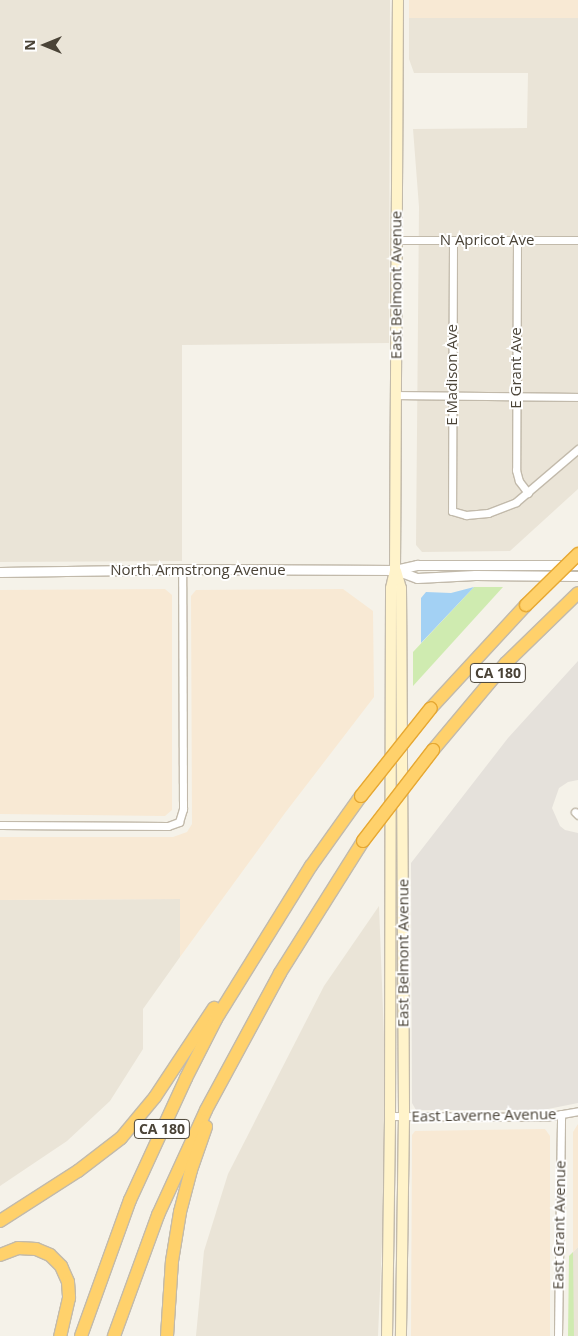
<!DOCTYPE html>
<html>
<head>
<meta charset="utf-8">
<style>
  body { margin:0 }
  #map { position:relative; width:578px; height:1336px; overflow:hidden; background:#f5f2e9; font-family:"Open Sans",sans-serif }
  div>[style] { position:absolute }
  .residential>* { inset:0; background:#eae4d7 }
  .commercial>* { inset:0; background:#f8e9d4 }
  .industrial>* { inset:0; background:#e5e1db }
  .green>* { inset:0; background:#cfebb0 }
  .water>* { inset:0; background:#a3d1f4 }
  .roads { filter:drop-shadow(1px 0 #c2baab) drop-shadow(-1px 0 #c2baab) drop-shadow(0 1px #c2baab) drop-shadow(0 -1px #c2baab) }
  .minor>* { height:7px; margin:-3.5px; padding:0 3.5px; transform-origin:3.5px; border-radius:3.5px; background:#fff }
  .tertiary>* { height:9px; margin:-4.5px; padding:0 4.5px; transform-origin:4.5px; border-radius:4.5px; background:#fff }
  .secondary>* { height:10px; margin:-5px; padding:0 5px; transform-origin:5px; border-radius:5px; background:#fff3ca }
  .motorway>* { height:12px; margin:-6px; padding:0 6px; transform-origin:6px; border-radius:6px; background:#ffd16b }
  .bridges { filter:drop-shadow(1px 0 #e6a833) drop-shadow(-1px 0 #e6a833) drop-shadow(0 1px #e6a833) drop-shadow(0 -1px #e6a833) }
  .motorway-bridge>* { height:12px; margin:-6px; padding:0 6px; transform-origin:6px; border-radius:6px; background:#ffd16b }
  span { translate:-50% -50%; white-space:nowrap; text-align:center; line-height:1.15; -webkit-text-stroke:4px #fff; paint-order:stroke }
  .shield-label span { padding:1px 4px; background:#fff; border:1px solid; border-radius:4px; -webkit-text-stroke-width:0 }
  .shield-label { font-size:14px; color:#4a4337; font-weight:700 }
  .street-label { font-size:15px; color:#4a4337 }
  .north { position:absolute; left:20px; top:20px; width:50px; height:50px; -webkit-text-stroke:4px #fff; paint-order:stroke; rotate:270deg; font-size:14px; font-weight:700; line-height:20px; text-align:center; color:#4a4337 }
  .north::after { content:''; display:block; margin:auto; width:18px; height:22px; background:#4a4337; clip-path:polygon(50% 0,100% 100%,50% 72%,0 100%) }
</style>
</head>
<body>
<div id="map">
  <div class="residential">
    <i style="clip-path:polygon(0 0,390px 0,389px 343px,182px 345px,182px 561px,0 562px)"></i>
    <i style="clip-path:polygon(409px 18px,578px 18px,578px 489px,510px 551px,422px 552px,416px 545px,419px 207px,413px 129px,527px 128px,528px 73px,414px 73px,409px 59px)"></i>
    <i style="clip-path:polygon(181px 899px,180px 957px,143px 1009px,143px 1049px,110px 1101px,67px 1141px,0 1186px,0 900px)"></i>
    <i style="clip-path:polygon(379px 906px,385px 1063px,385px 1173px,378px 1336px,196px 1336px,204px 1251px,228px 1174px,324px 986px)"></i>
    <i style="clip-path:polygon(578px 1247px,578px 1336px,573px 1336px,573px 1252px)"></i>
  </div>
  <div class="commercial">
    <i style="clip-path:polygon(409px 0,578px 0,578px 18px,409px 18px)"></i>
    <i style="clip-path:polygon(165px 589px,172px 595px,172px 810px,165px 816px,0 814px,0 590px)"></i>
    <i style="clip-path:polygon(343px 589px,373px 611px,374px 697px,285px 813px,180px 957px,180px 899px,0 900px,0 837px,173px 837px,187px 832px,192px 824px,191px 596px,196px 590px)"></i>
    <i style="clip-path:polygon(578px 1124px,578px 1247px,573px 1252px,573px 1132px)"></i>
    <i style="clip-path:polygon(545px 1129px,550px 1136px,550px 1336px,411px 1336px,412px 1135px,415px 1131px)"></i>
  </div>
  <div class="industrial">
    <i style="clip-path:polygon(578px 661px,578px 780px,568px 782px,559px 788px,552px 808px,560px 826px,565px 830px,578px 833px,578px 1103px,543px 1110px,416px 1110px,412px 1103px,411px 863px,508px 738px)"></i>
  </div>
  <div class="green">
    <i style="clip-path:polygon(474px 587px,503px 587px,413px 686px,413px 652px)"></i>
    <i style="clip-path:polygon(573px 1252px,574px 1336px,568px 1336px,569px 1256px)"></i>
  </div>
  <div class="water">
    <i style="clip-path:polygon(474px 587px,421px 643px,421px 598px,426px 592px,451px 593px)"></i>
  </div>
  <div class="roads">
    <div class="minor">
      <i style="left:396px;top:240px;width:182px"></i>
      <i style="left:453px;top:240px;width:271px;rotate:90.2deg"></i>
      <i style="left:452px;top:511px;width:15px;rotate:16deg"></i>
      <i style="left:466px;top:515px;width:22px;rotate:-5deg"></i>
      <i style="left:488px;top:513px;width:30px;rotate:-21deg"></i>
      <i style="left:516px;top:502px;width:82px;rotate:-40.5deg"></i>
      <i style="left:517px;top:240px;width:230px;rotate:90.2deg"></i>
      <i style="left:516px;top:470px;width:11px;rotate:75deg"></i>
      <i style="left:519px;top:481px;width:15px;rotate:53deg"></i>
      <i style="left:396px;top:395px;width:182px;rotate:0.6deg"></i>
      <i style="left:575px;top:812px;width:4px;rotate:45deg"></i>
      <i style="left:0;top:825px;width:168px;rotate:0.3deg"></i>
      <i style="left:168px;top:826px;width:12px;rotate:-20deg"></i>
      <i style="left:179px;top:822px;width:14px;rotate:-73deg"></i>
      <i style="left:183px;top:809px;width:240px;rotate:-90.2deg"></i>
      <i style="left:390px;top:1116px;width:155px;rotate:0.4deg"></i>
      <i style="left:545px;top:1117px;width:34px;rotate:-10deg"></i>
      <i style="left:558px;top:1336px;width:222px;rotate:-89.2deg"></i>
    </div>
    <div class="tertiary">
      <i style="left:396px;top:570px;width:22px;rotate:21deg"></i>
      <i style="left:417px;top:578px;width:58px;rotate:-3deg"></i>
      <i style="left:475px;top:575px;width:103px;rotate:0.6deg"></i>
      <i style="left:0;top:572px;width:182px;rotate:-0.9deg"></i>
      <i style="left:182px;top:569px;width:213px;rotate:0.3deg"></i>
      <i style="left:395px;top:570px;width:23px;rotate:-13deg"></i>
      <i style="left:417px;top:565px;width:161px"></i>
    </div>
    <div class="secondary">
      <i style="left:396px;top:571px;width:18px;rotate:74deg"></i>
      <i style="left:401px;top:588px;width:528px;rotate:89.67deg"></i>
      <i style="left:404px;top:1116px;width:220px;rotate:90.8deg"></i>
      <i style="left:387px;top:1336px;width:220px;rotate:-89.2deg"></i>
      <i style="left:390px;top:1116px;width:528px;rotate:-89.89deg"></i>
      <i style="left:391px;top:588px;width:18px;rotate:-77deg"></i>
      <i style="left:395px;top:570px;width:570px;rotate:-89.7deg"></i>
    </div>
    <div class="motorway">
      <i style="left:431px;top:708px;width:140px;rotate:-47.3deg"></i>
      <i style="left:433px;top:750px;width:114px;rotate:-50deg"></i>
      <i style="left:506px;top:663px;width:100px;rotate:-44.2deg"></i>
      <i style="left:0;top:1221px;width:93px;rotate:-32.7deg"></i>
      <i style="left:78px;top:1171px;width:54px;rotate:-37.5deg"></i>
      <i style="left:121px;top:1138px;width:53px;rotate:-50.3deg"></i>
      <i style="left:155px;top:1097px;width:107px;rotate:-56.5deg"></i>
      <i style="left:0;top:1255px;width:19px;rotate:-21deg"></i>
      <i style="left:18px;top:1248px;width:18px;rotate:3deg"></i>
      <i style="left:36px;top:1249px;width:15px;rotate:23deg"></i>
      <i style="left:50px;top:1255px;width:16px;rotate:45deg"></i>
      <i style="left:61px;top:1266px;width:17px;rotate:66deg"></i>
      <i style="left:68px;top:1282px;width:16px;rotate:86deg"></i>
      <i style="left:69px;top:1298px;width:39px;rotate:103deg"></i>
      <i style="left:81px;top:1336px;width:145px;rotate:-70.2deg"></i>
      <i style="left:130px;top:1200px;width:134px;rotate:-65.3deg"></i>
      <i style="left:186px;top:1078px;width:66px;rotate:-63deg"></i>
      <i style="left:216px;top:1019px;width:180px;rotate:-58.2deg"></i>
      <i style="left:311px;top:866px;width:86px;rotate:-54.5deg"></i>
      <i style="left:114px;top:1336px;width:129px;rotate:-70deg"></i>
      <i style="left:158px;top:1215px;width:115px;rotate:-65.4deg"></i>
      <i style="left:206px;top:1110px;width:156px;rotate:-61.6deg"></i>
      <i style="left:280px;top:973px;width:156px;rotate:-57.8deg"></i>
      <i style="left:167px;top:1336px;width:75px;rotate:-86.2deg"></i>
      <i style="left:172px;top:1261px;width:50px;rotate:-80.7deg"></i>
      <i style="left:180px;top:1212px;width:43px;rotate:-75.3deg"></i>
      <i style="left:191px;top:1170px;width:46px;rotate:-70.8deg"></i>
    </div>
  </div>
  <div class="bridges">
    <div class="motorway-bridge">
      <i style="left:526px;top:605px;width:73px;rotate:-44.4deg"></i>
      <i style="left:361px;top:796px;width:112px;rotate:-51.5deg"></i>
      <i style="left:363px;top:841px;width:115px;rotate:-52.4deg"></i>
    </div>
  </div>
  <div class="shield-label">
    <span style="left:498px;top:673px">CA 180</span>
    <span style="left:162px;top:1129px">CA 180</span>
  </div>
  <div class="street-label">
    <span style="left:487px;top:240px">N Apricot Ave</span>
    <span style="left:396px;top:285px;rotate:-90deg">East Belmont Avenue</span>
    <span style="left:516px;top:368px;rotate:-90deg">E Grant Ave</span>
    <span style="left:452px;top:375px;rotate:-90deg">E Madison Ave</span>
    <span style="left:198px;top:570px">North Armstrong Avenue</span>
    <span style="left:403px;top:953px;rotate:-90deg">East Belmont Avenue</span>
    <span style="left:484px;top:1115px;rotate:-1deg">East Laverne Avenue</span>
    <span style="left:559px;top:1225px;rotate:-89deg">East Grant Avenue</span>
  </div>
  <div class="north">N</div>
</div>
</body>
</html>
